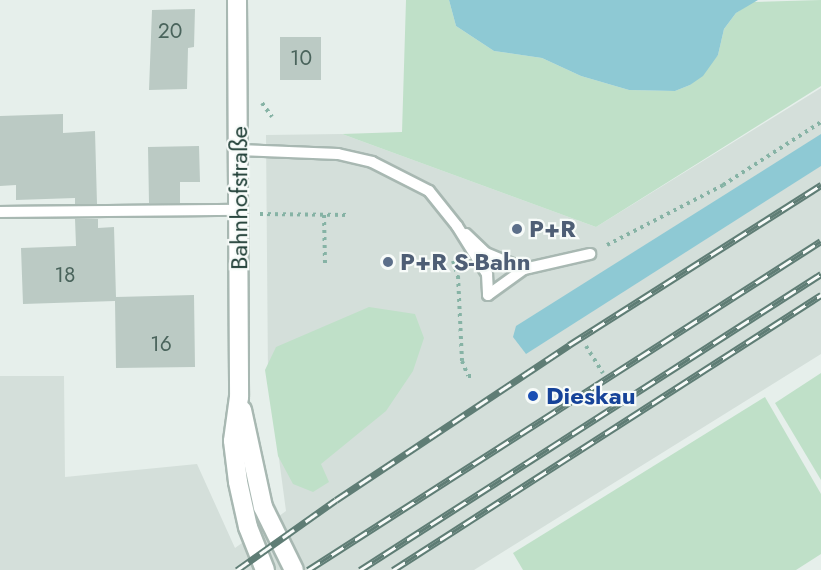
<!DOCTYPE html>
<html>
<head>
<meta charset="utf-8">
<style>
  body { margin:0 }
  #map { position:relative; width:821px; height:570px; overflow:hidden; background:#e6efeb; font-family:Jost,sans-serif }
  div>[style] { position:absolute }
  .built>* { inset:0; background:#d4dfda }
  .green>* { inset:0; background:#bfe0c8 }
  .water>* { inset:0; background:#8ec9d4 }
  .building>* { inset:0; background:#bbcac4 }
  .path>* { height:4px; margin-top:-2px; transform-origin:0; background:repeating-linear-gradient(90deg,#86b3a5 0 3px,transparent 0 7.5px) }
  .roads { filter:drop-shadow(2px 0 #a8b8b2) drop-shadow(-2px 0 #a8b8b2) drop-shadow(0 2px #a8b8b2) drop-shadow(0 -2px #a8b8b2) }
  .lane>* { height:10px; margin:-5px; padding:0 5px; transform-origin:5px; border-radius:5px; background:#fff }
  .secondary>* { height:18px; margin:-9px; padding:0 9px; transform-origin:9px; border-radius:9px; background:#fff }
  .rail>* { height:7px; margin-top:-3.5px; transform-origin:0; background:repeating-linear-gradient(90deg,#f7fbf9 0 14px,#5f7d75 0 28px); box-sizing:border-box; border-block:2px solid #5f7d75 }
  .dots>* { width:16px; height:16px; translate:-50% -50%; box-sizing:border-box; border:3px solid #f7fbf9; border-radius:50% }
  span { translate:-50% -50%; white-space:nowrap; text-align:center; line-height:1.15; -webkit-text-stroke:4.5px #f7fbf9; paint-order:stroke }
  .number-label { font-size:21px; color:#4a645c }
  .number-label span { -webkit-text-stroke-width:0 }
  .street-label { font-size:24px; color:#24423a }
  .service-label { font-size:24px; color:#4e5e75; font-weight:700 }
  .left { translate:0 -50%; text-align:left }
  .transit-label { font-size:24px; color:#164399; font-weight:700 }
</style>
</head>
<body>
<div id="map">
  <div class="built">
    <i style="clip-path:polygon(821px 88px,821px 354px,474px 570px,0 570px,0 376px,64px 376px,65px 477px,197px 464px,235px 548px,286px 511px,268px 377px,266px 135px,342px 134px,596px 227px)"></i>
  </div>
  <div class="green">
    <i style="clip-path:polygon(406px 0,449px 0,456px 26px,494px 51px,542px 58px,581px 76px,629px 90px,675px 91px,690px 85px,718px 55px,724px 29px,736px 13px,752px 2px,821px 0,821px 86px,596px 227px,342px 134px,402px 132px)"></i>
    <i style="clip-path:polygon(369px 307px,415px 314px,424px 338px,413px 371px,386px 411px,321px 464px,329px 482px,313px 492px,293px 484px,278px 456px,265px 370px,276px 347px)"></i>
    <i style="clip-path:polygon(821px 373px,821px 480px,775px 403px)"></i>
    <i style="clip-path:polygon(765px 397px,821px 494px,821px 554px,796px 570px,523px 570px,513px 553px)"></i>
  </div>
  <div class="water">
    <i style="clip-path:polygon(449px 0,758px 0,736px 13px,724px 29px,718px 55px,703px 76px,690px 85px,675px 91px,629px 90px,581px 76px,542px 58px,494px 51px,456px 26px)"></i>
    <i style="clip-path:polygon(821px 134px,821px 166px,526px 354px,513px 337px,516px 326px)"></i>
  </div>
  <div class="building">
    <i style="clip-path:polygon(195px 9px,194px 47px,188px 48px,187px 89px,149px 90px,152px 10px)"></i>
    <i style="clip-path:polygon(280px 37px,321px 37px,321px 80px,280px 80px)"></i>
    <i style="clip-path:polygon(63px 114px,63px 133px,95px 131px,97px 204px,75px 204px,75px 198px,16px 200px,16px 185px,0 186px,0 116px)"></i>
    <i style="clip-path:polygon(199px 146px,200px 182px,180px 182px,180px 203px,149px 203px,148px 147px)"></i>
    <i style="clip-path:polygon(75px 219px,98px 219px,98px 228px,114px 227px,116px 297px,194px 295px,195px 367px,116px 368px,115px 301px,23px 304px,21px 248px,76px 246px)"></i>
  </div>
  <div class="path">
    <i style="left:262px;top:103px;width:17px;rotate:54deg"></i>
    <i style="left:260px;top:214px;width:90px;rotate:0.6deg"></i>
    <i style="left:324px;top:215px;width:48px;rotate:88.8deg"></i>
    <i style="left:607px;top:245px;width:131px;rotate:-27.3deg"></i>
    <i style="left:723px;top:185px;width:117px;rotate:-32.7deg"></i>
    <i style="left:453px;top:261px;width:16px;rotate:72deg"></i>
    <i style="left:458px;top:276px;width:85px;rotate:87.3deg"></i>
    <i style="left:462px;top:361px;width:16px;rotate:68deg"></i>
    <i style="left:468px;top:376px;width:6px"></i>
    <i style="left:586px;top:346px;width:32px;rotate:58deg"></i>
  </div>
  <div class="roads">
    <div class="lane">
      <i style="left:239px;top:150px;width:99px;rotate:2.3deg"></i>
      <i style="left:338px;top:154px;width:35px;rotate:13deg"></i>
      <i style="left:372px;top:162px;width:64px;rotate:27deg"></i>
      <i style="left:429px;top:191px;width:45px;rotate:51.3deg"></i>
      <i style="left:457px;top:226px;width:57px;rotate:58deg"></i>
      <i style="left:487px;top:274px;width:21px;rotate:87deg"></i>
      <i style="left:0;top:212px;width:239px;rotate:-0.5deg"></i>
      <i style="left:466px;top:234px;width:28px;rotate:44deg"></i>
      <i style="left:486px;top:253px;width:41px;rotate:22.8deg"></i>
      <i style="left:524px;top:269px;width:68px;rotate:-12.8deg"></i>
      <i style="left:488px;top:295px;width:44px;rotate:-35.8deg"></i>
    </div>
    <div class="secondary">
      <i style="left:237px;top:0;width:397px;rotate:89.7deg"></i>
      <i style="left:239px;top:397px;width:44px;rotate:97.8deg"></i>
      <i style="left:233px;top:441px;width:41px;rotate:83deg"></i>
      <i style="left:238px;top:482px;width:46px;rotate:77.5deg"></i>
      <i style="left:248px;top:527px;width:46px;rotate:68.4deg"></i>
      <i style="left:242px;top:410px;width:99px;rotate:77.8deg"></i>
      <i style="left:263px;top:507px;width:70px;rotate:63.8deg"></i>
    </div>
  </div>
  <div class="rail">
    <i style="left:237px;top:570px;width:121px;rotate:-35.3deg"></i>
    <i style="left:336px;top:500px;width:280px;rotate:-33.6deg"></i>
    <i style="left:569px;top:345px;width:299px;rotate:-32.4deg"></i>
    <i style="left:308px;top:570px;width:609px;rotate:-32.67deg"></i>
    <i style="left:360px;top:570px;width:548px;rotate:-32.7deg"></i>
    <i style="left:393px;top:570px;width:509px;rotate:-32.72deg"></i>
  </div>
  <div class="dots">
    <i style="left:517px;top:229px;background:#5c6f8a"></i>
    <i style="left:388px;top:262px;background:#5c6f8a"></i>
    <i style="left:533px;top:396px;background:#1a4fb4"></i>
  </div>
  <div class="number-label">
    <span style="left:170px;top:31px">20</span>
    <span style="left:301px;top:58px">10</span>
    <span style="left:65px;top:275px">18</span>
    <span style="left:161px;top:344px">16</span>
  </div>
  <div class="street-label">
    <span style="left:239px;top:198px;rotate:-90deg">Bahnhofstraße</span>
  </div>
  <div class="service-label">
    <span class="left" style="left:529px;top:229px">P+R</span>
    <span class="left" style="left:400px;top:262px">P+R S-Bahn</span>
  </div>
  <div class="transit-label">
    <span class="left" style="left:546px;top:396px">Dieskau</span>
  </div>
</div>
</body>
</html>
